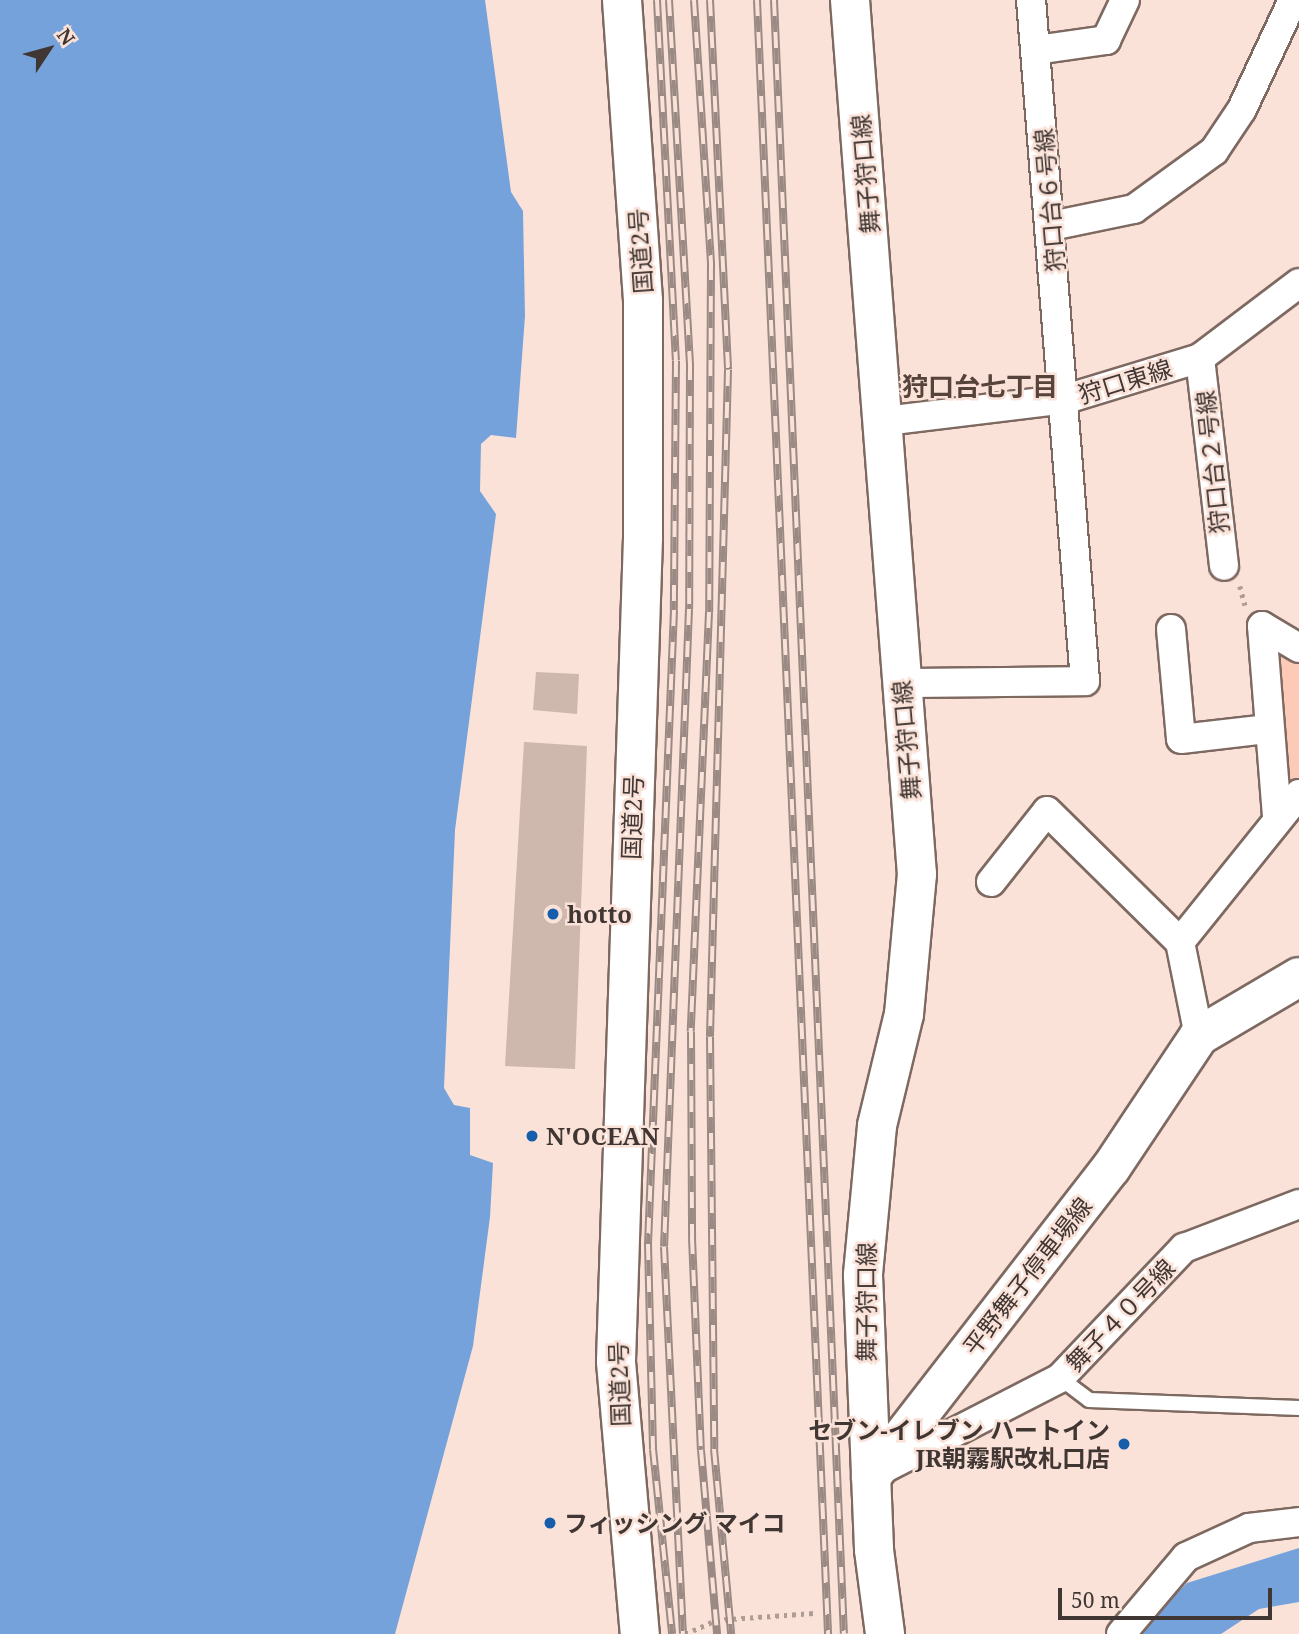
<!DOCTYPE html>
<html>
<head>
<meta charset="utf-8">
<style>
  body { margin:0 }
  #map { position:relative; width:1299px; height:1634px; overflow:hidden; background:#fae2d8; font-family:"Noto Serif","Noto Sans JP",serif }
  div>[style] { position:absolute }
  .green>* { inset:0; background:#fccab6 }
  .water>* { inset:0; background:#76a2dc }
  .building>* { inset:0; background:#ceb7ad }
  .path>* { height:4.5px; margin-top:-2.25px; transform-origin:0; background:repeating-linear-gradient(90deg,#ae9c95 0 3.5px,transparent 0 8.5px) }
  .roads { filter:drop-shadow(2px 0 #7e6961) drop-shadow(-2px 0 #7e6961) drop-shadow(0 2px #7e6961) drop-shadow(0 -2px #7e6961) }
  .lane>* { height:14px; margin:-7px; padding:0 7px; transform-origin:7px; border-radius:7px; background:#fff }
  .street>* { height:28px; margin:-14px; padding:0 14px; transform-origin:14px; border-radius:14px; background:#fff }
  .secondary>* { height:38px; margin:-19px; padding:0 19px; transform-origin:19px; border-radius:19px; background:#fff }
  .highway>* { height:38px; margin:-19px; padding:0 19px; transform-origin:19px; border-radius:19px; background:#fff }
  .rail>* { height:8px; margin-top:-4px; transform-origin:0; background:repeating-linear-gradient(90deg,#fae2d8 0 16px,#9b8a84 0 32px); box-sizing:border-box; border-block:2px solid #9b8a84 }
  .dots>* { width:19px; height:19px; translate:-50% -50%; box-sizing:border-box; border:4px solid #fae2d8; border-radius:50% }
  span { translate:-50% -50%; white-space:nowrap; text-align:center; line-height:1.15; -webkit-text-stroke:5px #fae2d8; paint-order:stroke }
  .street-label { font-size:24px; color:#403633 }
  .poi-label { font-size:24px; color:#403633; font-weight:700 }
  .left { translate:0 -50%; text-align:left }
  .right { translate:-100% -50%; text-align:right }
  .neighbourhood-label { font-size:26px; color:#56433b; font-weight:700 }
  .north { position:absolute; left:14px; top:14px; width:70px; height:70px; -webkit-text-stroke:5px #fae2d8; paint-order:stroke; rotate:54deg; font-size:19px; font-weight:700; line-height:28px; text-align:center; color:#403633 }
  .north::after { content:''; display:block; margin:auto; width:24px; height:32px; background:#403633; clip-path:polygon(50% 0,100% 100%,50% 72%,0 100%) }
  .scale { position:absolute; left:1058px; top:1588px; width:214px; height:32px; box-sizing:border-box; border:4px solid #403633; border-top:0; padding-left:9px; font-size:21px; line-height:24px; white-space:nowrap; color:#403633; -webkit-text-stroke:5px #fae2d8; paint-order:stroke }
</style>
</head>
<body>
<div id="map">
  <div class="green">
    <i style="clip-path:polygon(1275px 645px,1299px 659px,1299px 777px,1291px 784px)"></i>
  </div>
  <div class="water">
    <i style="clip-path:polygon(0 0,485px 0,511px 192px,523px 211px,525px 316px,516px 438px,491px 435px,481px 444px,480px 491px,496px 514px,455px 830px,444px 1088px,454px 1105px,470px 1108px,470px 1155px,493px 1163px,490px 1217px,473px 1346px,395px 1634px,0 1634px)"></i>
    <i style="clip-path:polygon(1299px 1548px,1299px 1602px,1259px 1609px,1221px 1634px,1136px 1634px,1187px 1583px)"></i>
  </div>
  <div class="building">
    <i style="clip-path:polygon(536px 672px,579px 674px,577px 714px,533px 710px)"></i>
    <i style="clip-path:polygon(524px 742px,587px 746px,575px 1069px,505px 1066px)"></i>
  </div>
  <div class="path">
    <i style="left:1240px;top:586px;width:20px;rotate:75deg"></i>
    <i style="left:685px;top:1634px;width:34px;rotate:-24deg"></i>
    <i style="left:716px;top:1620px;width:98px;rotate:-4.1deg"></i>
  </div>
  <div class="roads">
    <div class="lane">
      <i style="left:1060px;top:1378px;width:36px;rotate:37deg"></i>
      <i style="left:1089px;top:1400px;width:210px;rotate:2.2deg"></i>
    </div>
    <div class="street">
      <i style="left:1036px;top:50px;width:71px;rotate:-8.1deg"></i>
      <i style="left:1106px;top:40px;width:44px;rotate:-64.6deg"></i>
      <i style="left:1051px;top:226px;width:85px;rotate:-11.6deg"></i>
      <i style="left:1134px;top:209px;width:99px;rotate:-35.9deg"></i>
      <i style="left:1214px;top:151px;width:50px;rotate:-56.3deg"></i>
      <i style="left:1242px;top:109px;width:120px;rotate:-64.9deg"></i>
      <i style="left:1200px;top:358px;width:209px;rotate:83.4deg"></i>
      <i style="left:885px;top:421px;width:182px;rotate:-6.9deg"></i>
      <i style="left:1066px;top:399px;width:140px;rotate:-17deg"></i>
      <i style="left:1200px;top:358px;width:124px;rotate:-37.1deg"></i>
      <i style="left:1262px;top:626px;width:190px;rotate:85.5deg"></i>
      <i style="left:1262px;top:626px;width:43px;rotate:30.7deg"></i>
      <i style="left:1171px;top:629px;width:110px;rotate:84.8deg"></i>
      <i style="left:1181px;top:739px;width:88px;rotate:-6.6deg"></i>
      <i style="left:901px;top:683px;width:184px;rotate:-0.6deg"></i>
      <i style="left:1085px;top:681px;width:683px;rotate:-94.53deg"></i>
      <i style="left:991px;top:882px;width:90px;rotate:-51.7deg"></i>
      <i style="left:1047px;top:811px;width:187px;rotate:44.6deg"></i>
      <i style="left:1199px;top:1036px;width:96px;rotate:-101.4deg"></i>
      <i style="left:1180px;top:942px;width:190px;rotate:-51.2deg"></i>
      <i style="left:887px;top:1467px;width:195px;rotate:-27.2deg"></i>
      <i style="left:1060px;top:1378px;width:180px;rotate:-46.4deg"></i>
      <i style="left:1184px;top:1248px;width:123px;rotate:-20.9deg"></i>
      <i style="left:1121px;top:1634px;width:101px;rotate:-49.8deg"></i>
      <i style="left:1186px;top:1557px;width:69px;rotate:-24.7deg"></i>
      <i style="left:1249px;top:1528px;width:50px;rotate:-6.8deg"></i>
    </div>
    <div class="secondary">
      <i style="left:850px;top:0;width:877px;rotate:85.62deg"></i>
      <i style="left:917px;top:874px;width:141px;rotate:95.3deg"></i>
      <i style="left:904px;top:1014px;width:115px;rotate:103.6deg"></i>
      <i style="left:877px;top:1126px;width:150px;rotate:95.4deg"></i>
      <i style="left:863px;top:1275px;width:275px;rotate:87.7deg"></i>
      <i style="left:874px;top:1550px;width:85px;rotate:82.5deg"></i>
      <i style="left:871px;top:1477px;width:391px;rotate:-52.2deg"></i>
      <i style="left:1111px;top:1168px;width:159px;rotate:-56.3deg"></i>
      <i style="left:1199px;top:1036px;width:116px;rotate:-30.5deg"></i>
    </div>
    <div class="highway">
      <i style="left:622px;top:0;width:302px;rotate:86deg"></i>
      <i style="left:643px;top:301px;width:237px;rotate:90deg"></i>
      <i style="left:643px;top:538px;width:824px;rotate:91.88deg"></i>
      <i style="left:616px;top:1362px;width:273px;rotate:85deg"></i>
    </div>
  </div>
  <div class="rail">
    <i style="left:657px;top:0;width:361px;rotate:87deg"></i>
    <i style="left:676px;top:361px;width:249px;rotate:90.5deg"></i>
    <i style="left:674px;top:610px;width:635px;rotate:92.35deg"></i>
    <i style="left:648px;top:1244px;width:205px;rotate:88.6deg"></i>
    <i style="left:653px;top:1449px;width:186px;rotate:84.1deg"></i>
    <i style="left:669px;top:0;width:365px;rotate:86.7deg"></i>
    <i style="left:690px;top:364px;width:245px;rotate:90.2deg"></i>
    <i style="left:689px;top:609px;width:638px;rotate:92.24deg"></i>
    <i style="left:664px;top:1247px;width:387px;rotate:87.2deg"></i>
    <i style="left:694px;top:0;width:265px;rotate:86.3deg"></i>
    <i style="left:711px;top:264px;width:348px;rotate:90.3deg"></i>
    <i style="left:709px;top:612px;width:420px;rotate:92.5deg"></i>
    <i style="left:691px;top:1032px;width:206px;rotate:89.7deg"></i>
    <i style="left:692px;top:1238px;width:212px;rotate:87.6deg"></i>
    <i style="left:701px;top:1450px;width:185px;rotate:85deg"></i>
    <i style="left:710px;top:0;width:370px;rotate:87.2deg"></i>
    <i style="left:728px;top:370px;width:667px;rotate:91.55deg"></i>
    <i style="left:710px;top:1037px;width:412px;rotate:89.4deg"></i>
    <i style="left:714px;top:1449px;width:186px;rotate:84.7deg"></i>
    <i style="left:757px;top:0;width:1636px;rotate:87.51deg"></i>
    <i style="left:774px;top:0;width:1635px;rotate:87.55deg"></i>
  </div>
  <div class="dots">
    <i style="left:553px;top:914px;background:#165dac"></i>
    <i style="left:532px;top:1136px;background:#165dac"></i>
    <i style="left:1124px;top:1444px;background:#165dac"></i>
    <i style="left:550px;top:1523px;background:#165dac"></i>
  </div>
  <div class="street-label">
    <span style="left:865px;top:174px;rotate:-95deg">舞子狩口線</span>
    <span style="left:1049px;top:200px;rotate:-95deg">狩口台６号線</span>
    <span style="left:640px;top:251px;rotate:-94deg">国道2号</span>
    <span style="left:1125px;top:381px;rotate:-17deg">狩口東線</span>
    <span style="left:1212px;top:462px;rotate:-96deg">狩口台２号線</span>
    <span style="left:906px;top:740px;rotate:-95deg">舞子狩口線</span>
    <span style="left:632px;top:817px;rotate:-88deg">国道2号</span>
    <span style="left:1027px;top:1276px;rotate:-52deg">平野舞子停車場線</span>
    <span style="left:866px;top:1302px;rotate:-90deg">舞子狩口線</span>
    <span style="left:1120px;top:1315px;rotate:-46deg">舞子４０号線</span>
    <span style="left:619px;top:1384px;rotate:-92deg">国道2号</span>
  </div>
  <div class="poi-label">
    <span class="left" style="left:567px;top:914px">hotto</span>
    <span class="left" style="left:546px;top:1136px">N'OCEAN</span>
    <span class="right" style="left:1110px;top:1444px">セブン-イレブン ハートイン<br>JR朝霧駅改札口店</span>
    <span class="left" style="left:564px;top:1523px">フィッシング マイコ</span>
  </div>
  <div class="neighbourhood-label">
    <span style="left:980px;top:387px">狩口台七丁目</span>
  </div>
  <div class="north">N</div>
  <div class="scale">50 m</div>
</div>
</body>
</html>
